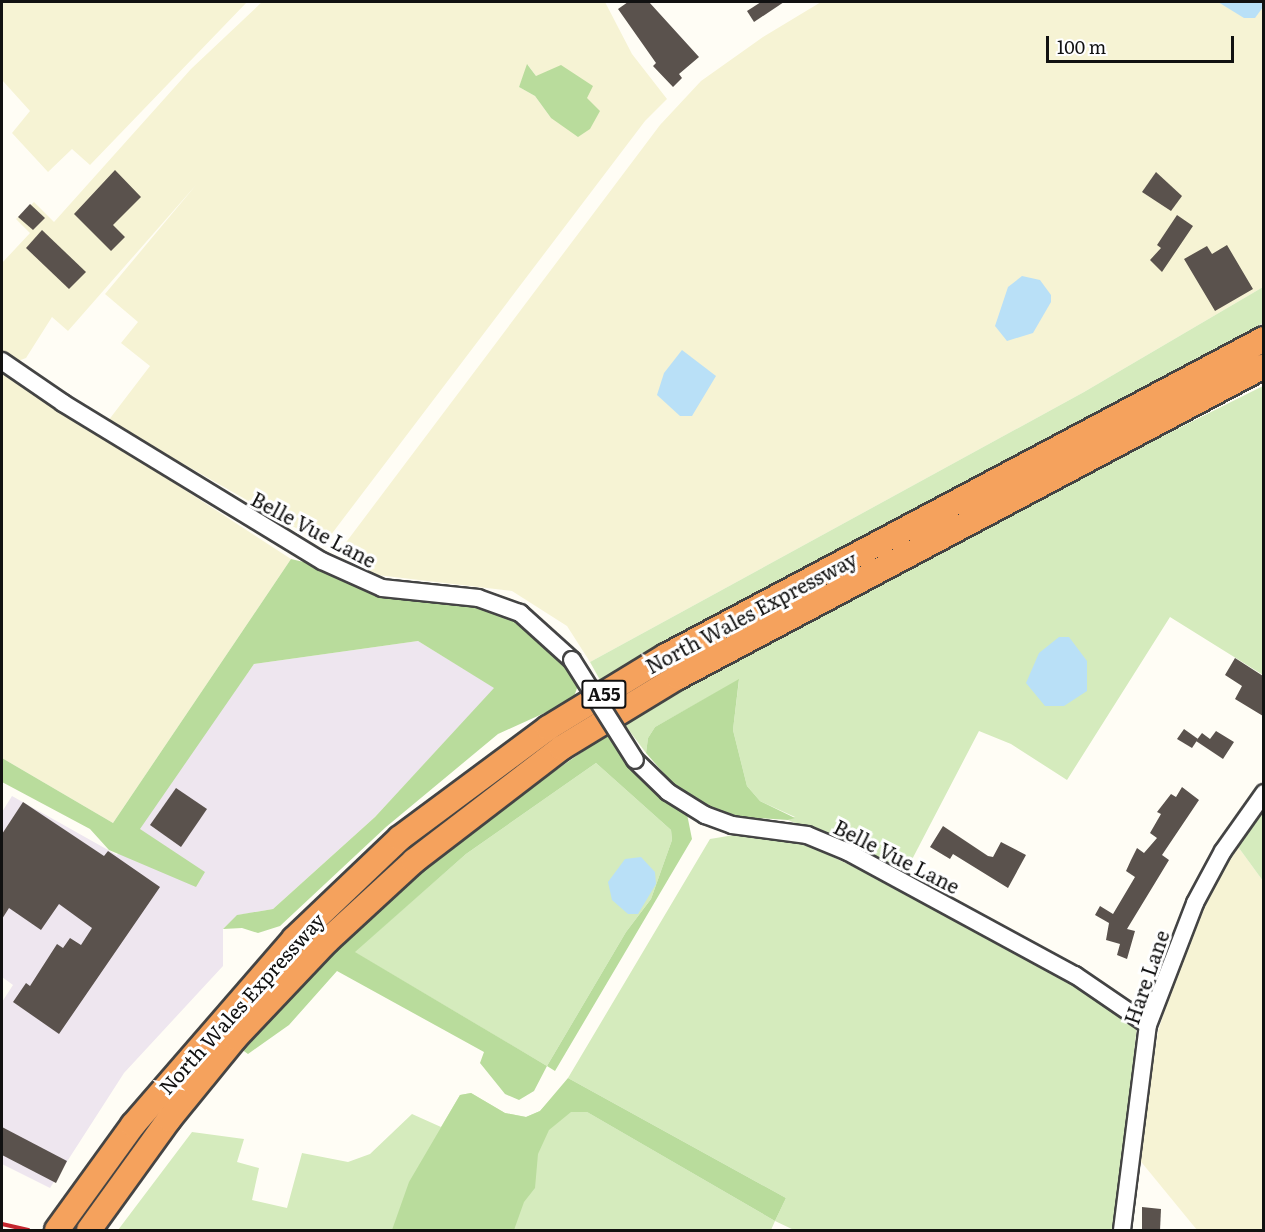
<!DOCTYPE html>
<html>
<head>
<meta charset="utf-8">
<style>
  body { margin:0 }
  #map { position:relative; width:1265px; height:1232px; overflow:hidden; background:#fffdf5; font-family:Literata,serif }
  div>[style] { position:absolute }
  .industrial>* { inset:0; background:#eee6ef }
  .farmland>* { inset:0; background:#f6f3d4 }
  .green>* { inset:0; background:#d5ebbd }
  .forest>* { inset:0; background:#b9dc9c }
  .water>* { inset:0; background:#b9e0f7 }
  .building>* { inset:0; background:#5a524d }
  .roads { filter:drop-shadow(2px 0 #444) drop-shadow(-2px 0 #444) drop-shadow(0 2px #444) drop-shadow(0 -2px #444) }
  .minor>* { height:16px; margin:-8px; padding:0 8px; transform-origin:8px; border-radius:8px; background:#fff }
  .highway>* { height:24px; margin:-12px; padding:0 12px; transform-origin:12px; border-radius:12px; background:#f5a25d }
  .rail>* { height:4px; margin:-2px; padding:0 2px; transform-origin:2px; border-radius:2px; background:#c4262e }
  .bridges { filter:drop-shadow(2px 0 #444) drop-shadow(-2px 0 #444) drop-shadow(0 2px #444) drop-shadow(0 -2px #444) }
  .minor-bridge>* { height:16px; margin:-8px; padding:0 8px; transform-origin:8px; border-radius:8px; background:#fff }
  span { translate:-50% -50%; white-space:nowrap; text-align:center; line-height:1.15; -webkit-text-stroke:6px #fff; paint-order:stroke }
  .shield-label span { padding:2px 4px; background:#fff; border:2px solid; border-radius:4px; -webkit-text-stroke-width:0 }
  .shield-label { font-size:18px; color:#111; font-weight:700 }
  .street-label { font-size:20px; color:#111 }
  .frame { position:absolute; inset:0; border:3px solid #111; pointer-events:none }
  .scale { position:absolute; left:1046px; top:36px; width:188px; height:27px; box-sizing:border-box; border:3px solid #111; border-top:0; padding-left:8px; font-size:18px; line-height:21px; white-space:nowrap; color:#111; -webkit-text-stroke:4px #fff; paint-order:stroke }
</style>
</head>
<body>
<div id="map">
  <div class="industrial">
    <i style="clip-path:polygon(418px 641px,495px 688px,375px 817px,273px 909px,238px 915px,223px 929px,223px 966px,124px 1073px,50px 1188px,2px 1164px,2px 1002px,13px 985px,2px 977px,2px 812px,12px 796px,117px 855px,254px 664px)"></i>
  </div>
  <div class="farmland">
    <i style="clip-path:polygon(2px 2px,247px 2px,90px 165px,72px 149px,48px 172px,12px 133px,30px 111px,2px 80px)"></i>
    <i style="clip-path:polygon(evenodd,262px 2px,605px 2px,632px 54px,667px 99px,645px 121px,324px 544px,108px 421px,150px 366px,121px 343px,138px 322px,105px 294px,196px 185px,68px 331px,52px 317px,26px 358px,18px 361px,2px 350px,2px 263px,30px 233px,16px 219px,34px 202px,54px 222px,191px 69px,262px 2px,528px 65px,536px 76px,544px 75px,551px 118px,535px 96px,519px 87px,528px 65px)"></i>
    <i style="clip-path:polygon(821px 2px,1263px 2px,1263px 287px,1084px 392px,590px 662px,567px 626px,512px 591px,377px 575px,338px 553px,660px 125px,701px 81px,763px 37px)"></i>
    <i style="clip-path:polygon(2px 371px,291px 559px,113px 823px,2px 758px)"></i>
    <i style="clip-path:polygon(1236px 844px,1263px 881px,1263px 1230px,1197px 1230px,1138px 1158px,1158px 1032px,1172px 985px,1215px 881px)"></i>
  </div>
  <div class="green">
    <i style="clip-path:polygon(1263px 287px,1263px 323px,674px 636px,600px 680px,590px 662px,1084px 392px)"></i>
    <i style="clip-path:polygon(1263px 386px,1263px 675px,1170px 617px,1067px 780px,1011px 744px,979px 731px,906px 871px,788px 820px,795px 817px,760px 801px,747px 786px,733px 730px,739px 680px,655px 727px,648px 738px,646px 753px,622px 721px,1071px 482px)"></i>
    <i style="clip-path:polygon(596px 763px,671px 830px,672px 840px,651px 899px,626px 932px,547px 1066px,354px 952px,466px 854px)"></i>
    <i style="clip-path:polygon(1260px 811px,1264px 817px,1263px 881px,1236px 844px)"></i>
    <i style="clip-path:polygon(734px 835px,791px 841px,816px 849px,896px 887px,1067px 981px,1137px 1026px,1115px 1230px,794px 1230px,775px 1221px,771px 1230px,118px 1230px,192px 1132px,244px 1139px,237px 1162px,259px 1168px,252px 1200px,287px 1208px,302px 1153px,348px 1162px,370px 1154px,412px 1114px,441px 1127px,460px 1095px,471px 1093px,505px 1113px,526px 1117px,540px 1111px,556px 1094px,775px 1221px,786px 1198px,568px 1078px,710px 839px)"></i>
  </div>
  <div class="forest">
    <i style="clip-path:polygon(527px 64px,536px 76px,561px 65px,593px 86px,587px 98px,600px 111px,590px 129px,578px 137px,551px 118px,535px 96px,519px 87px)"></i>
    <i style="clip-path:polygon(291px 559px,478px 603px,517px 617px,562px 661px,578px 685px,573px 700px,498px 734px,386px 827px,280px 926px,258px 933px,242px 928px,223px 929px,237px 915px,273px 909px,375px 817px,494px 688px,418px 641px,254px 664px,140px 829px,205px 872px,196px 887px,109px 850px,90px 829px,2px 782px,2px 758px,113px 823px)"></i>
    <i style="clip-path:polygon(739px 679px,733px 730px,747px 786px,760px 801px,795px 818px,788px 820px,742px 817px,707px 807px,675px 786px,646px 753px,648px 738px,655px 727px)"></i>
    <i style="clip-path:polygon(evenodd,608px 734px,631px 766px,687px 814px,692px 839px,555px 1071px,547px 1066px,534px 1091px,519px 1100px,505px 1094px,480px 1063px,484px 1052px,337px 971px,289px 1025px,248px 1054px,241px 1049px,386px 900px,500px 809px,608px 734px,596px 763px,671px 830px,672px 840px,651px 899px,626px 932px,547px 1066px,355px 952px,466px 854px,596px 763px)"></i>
    <i style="clip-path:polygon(568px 1078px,786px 1198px,775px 1221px,587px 1112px,571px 1112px,549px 1130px,538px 1154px,535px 1188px,524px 1202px,514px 1230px,392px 1230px,409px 1182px,460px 1095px,471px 1093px,505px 1113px,526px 1117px,540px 1111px)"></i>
  </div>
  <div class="water">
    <i style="clip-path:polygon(1218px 2px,1263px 2px,1263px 7px,1255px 18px,1244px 18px)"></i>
    <i style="clip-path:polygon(1022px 276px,1040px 280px,1051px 295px,1051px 302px,1033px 333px,1007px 341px,995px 326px,1008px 287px)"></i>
    <i style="clip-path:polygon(682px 350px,716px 376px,692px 416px,680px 416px,657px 395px,664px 373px)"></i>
    <i style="clip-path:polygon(1059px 637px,1069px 637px,1087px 661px,1087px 691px,1064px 706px,1045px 706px,1026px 683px,1039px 653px)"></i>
    <i style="clip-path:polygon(641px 857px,655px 872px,656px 884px,638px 914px,628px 914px,612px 900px,608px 882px,625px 859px)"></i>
  </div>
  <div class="building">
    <i style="clip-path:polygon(628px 2px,649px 2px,699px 57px,679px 74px,682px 78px,673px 87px,653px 66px,656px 63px,618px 9px)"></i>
    <i style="clip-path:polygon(761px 2px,784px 2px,754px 22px,747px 11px)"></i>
    <i style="clip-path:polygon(115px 170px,141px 197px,113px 225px,125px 237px,111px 251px,74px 214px)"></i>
    <i style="clip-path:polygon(1156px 172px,1182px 196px,1171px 211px,1142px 192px)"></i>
    <i style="clip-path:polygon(30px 204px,45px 218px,33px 230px,18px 217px)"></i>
    <i style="clip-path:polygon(1177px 215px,1193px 226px,1162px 272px,1150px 260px,1161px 248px,1157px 245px)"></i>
    <i style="clip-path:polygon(42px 230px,86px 272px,69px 289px,26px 248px)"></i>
    <i style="clip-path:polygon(1227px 245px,1253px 289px,1215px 311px,1184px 259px,1207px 246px,1212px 254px)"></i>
    <i style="clip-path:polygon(1235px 658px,1263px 676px,1263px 716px,1235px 699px,1242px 686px,1225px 675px)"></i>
    <i style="clip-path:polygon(1184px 729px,1198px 739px,1192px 748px,1177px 739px)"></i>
    <i style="clip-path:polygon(1216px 731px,1234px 742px,1223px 759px,1196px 741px,1202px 733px,1210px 739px)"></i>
    <i style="clip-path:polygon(1182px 787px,1199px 800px,1162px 855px,1169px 860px,1127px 929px,1135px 931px,1127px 959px,1117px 955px,1120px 944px,1106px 940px,1109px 923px,1095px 915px,1100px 906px,1113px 914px,1135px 877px,1126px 871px,1131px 860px,1137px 848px,1144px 853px,1157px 838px,1150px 833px,1161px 814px,1157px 812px,1171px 794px,1176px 797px)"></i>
    <i style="clip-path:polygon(176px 788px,207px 809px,181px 847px,150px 825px)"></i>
    <i style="clip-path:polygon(23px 802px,104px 856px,108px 851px,160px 887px,59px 1034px,13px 1002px,26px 983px,30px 986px,57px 944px,63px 948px,70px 938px,81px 945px,92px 928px,59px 904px,41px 930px,9px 908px,2px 919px,2px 834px)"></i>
    <i style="clip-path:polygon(943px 826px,988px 856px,993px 857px,1001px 842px,1026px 855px,1008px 888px,953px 854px,950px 859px,930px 847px)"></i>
    <i style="clip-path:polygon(2px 1127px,67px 1161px,56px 1183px,2px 1155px)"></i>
    <i style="clip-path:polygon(1142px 1207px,1161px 1209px,1160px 1230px,1142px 1229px)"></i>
  </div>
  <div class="roads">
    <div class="minor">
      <i style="left:2px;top:361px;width:74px;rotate:34.5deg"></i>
      <i style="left:63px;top:403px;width:303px;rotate:31.4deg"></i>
      <i style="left:322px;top:561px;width:66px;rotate:24.2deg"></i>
      <i style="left:382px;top:588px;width:97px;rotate:5.9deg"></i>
      <i style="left:478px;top:598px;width:45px;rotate:19.7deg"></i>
      <i style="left:520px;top:613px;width:70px;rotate:42.1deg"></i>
      <i style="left:635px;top:760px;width:46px;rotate:44.1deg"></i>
      <i style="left:668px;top:792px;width:44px;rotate:31.9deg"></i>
      <i style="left:705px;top:815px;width:29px;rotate:20deg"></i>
      <i style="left:732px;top:825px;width:76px;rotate:7.6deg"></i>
      <i style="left:807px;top:835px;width:44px;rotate:22.5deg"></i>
      <i style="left:848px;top:852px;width:258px;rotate:28.5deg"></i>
      <i style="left:1075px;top:975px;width:88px;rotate:34.4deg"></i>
      <i style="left:1122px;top:1230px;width:207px;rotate:-82.8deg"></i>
      <i style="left:1148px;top:1025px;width:131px;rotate:-68.9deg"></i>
      <i style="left:1195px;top:903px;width:59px;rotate:-61.7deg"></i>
      <i style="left:1223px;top:851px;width:71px;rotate:-54.7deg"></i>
    </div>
    <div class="highway">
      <i style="left:57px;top:1230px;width:130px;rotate:-54.1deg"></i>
      <i style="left:133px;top:1125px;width:246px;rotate:-49.1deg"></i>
      <i style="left:294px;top:939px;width:146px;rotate:-43.6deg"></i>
      <i style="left:400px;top:838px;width:184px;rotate:-36.6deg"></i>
      <i style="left:548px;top:728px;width:138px;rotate:-31.4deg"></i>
      <i style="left:666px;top:656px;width:677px;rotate:-27.93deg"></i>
      <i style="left:89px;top:1230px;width:137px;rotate:-54.2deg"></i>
      <i style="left:169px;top:1119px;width:104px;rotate:-50.8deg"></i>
      <i style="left:235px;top:1038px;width:134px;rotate:-46.5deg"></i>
      <i style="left:327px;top:941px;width:118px;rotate:-42.6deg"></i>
      <i style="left:414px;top:861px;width:185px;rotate:-37.5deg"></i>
      <i style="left:561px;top:748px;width:137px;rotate:-31.3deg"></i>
      <i style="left:678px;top:677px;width:663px;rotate:-27.96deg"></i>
    </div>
  </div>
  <div class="rail">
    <i style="left:2px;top:1224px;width:27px;rotate:13deg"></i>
  </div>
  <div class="bridges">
    <div class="minor-bridge">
      <i style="left:572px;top:660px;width:118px;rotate:57.8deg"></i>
    </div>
  </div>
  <div class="shield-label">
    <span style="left:604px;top:694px">A55</span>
  </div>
  <div class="street-label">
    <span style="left:314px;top:529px;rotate:28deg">Belle Vue Lane</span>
    <span style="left:751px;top:612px;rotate:-28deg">North Wales Expressway</span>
    <span style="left:897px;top:856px;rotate:27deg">Belle Vue Lane</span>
    <span style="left:1146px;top:977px;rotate:-71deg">Hare Lane</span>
    <span style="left:241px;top:1003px;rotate:-48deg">North Wales Expressway</span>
  </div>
  <div class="frame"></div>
  <div class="scale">100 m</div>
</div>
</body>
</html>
